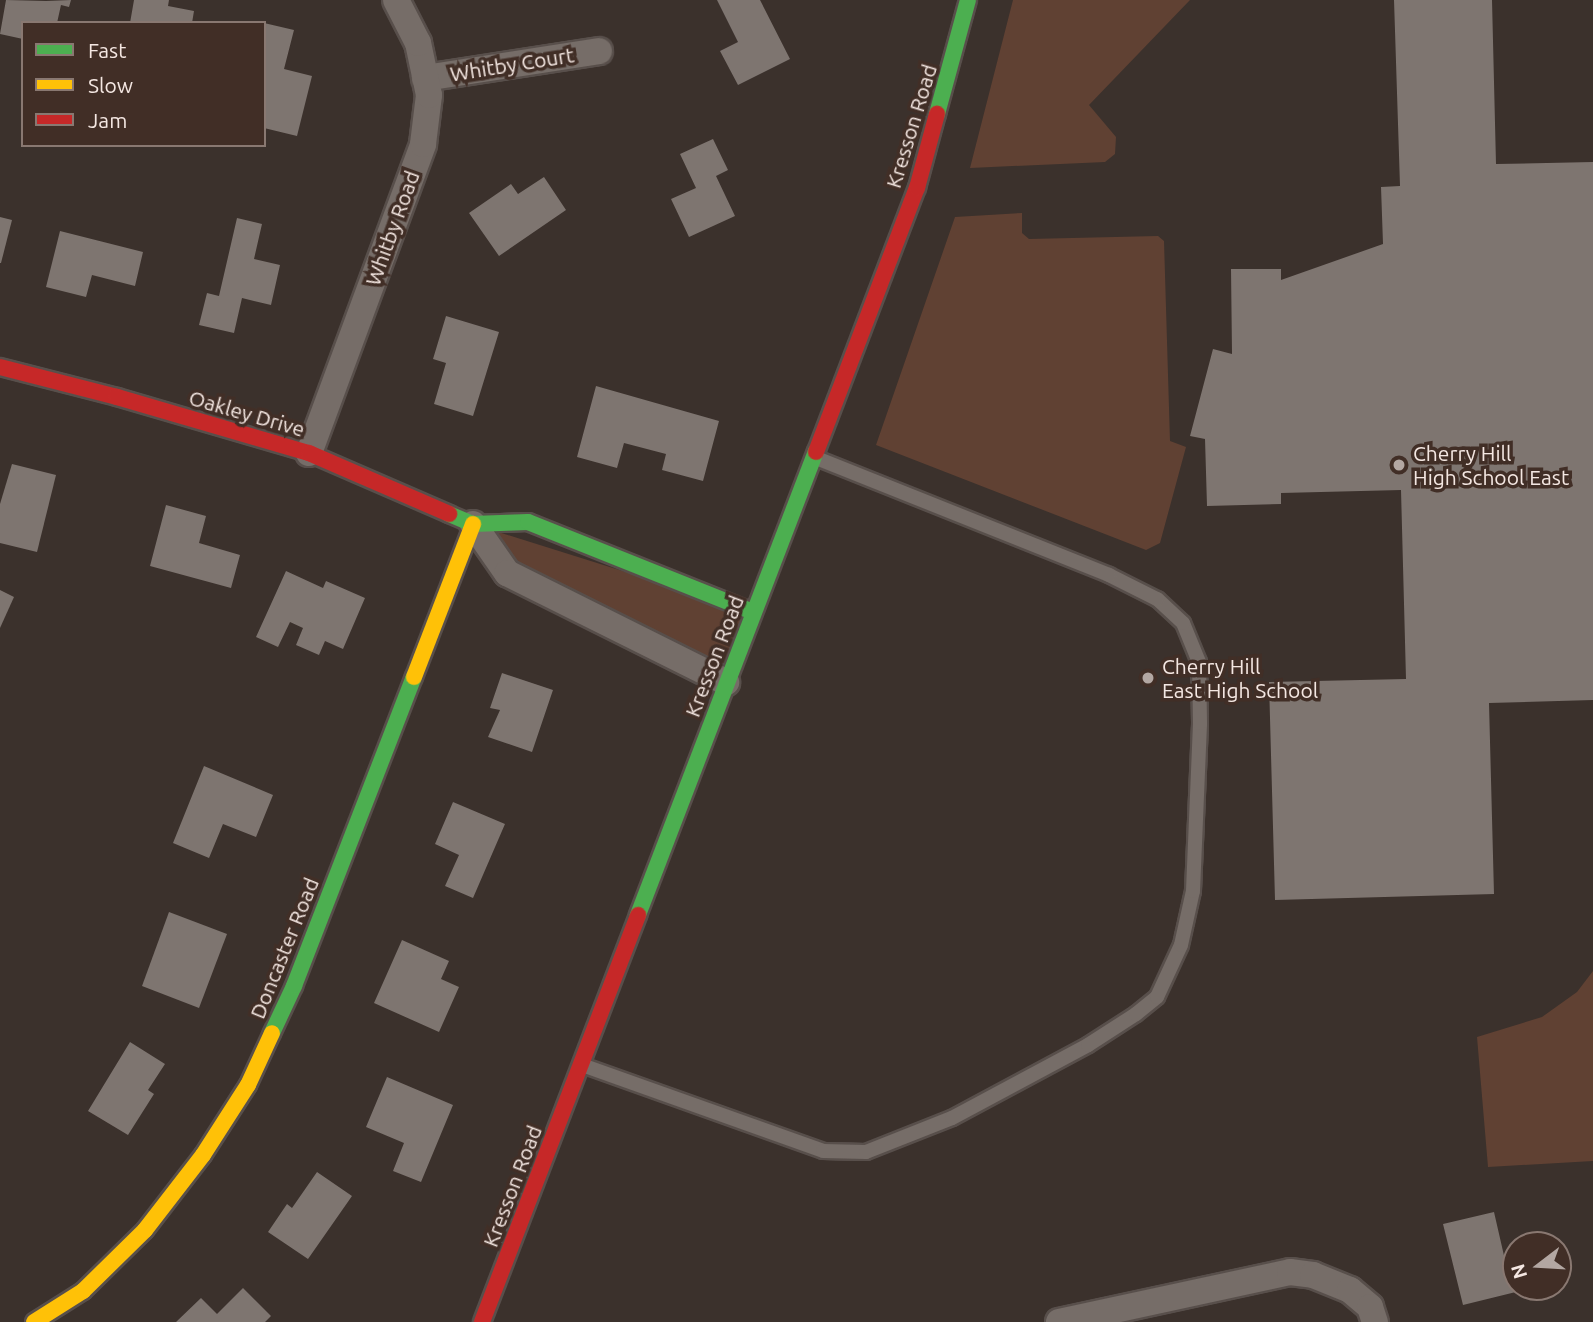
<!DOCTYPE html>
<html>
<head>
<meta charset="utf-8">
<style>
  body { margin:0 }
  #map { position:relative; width:1593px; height:1322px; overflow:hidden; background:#3b312c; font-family:Ubuntu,sans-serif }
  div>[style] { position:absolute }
  .green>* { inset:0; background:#604133 }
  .building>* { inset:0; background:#7e7570 }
  .roads { filter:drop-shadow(2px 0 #584f4b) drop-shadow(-2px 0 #584f4b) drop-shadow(0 2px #584f4b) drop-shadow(0 -2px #584f4b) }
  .lane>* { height:14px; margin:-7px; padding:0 7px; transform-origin:7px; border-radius:7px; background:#766d68 }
  .street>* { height:26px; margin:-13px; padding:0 13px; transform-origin:13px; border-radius:13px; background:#766d68 }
  .fast>* { height:16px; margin:-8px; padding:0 8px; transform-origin:8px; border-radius:8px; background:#4caf50 }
  .slow>* { height:16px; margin:-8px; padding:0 8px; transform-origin:8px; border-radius:8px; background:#ffc107 }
  .jam>* { height:16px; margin:-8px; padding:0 8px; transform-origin:8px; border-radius:8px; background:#c62828 }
  .dots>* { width:19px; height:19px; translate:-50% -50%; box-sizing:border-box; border:4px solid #412e26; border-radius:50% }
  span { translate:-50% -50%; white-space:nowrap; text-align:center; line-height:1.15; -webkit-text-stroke:7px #412e26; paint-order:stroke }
  .street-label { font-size:21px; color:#f4e7e2 }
  .poi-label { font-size:21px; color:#f4e7e2 }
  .left { translate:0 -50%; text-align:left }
  .legend { position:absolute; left:21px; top:21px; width:245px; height:126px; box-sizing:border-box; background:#412e26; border:2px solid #897871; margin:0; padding:9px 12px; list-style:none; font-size:21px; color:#f4e7e2 }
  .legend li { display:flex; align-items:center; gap:14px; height:35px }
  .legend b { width:35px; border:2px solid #897871 }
  .north { position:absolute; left:1502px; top:1231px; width:70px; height:70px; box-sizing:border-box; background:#412e26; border:2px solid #897871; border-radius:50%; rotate:253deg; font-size:19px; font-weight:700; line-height:28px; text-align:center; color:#f4e7e2 }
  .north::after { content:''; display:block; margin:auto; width:24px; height:32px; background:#b3a7a2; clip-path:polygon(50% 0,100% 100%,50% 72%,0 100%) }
</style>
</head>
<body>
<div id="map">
  <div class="green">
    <i style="clip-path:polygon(1013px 0,1190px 0,1089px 105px,1116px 137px,1115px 154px,1105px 162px,970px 168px)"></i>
    <i style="clip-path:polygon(1022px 213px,1022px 233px,1029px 239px,1158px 236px,1164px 241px,1170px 441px,1186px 447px,1160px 543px,1146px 550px,876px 445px,955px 217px)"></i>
    <i style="clip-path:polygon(473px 524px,753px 612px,726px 682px,507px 573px)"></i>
    <i style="clip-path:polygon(1593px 971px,1593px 1161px,1488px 1167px,1477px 1037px,1542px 1017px,1577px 992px)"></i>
  </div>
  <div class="building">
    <i style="clip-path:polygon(6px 0,46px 1px,71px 0,69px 7px,61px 5px,57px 23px,23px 23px,23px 39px,0 34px)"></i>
    <i style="clip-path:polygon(134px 0,169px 0,168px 6px,194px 11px,192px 23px,130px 23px)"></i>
    <i style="clip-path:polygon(717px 0,760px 0,790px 59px,738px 85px,720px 51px,738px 42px)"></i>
    <i style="clip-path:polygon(1394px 0,1492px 0,1496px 164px,1593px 162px,1593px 700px,1489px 703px,1494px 894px,1275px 900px,1269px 682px,1406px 679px,1401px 490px,1281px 493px,1281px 504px,1207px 506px,1205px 439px,1190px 436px,1213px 349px,1232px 354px,1231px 269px,1281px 269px,1281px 280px,1383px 244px,1381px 187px,1400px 186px)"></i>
    <i style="clip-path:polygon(264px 23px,294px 30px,284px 69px,312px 76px,297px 136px,264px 128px)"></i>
    <i style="clip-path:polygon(713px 139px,728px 170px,716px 176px,735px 216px,689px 237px,671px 199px,696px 188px,680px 154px)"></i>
    <i style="clip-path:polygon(544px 177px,566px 210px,499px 256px,469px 213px,511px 184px,518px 194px)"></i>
    <i style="clip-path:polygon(0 217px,12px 220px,1px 263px,0 263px)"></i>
    <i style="clip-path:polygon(237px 218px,262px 224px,254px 259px,280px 265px,271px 305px,242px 298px,234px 333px,199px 325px,207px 293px,219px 296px)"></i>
    <i style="clip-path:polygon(60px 231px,143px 252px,135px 286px,92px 275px,86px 297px,46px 287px)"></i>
    <i style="clip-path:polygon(446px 316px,499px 332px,473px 416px,434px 404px,446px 363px,433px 359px)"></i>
    <i style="clip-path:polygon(596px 386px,719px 421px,703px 481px,662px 470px,666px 454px,624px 443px,617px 468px,577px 457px)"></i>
    <i style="clip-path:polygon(12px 464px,56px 475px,37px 552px,0 543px,0 504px)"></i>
    <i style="clip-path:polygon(166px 505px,206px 516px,199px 543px,240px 555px,231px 588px,150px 566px)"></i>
    <i style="clip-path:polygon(286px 571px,323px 588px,326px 581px,365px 598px,343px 649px,325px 641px,319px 655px,296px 645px,303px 628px,290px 622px,278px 647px,256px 637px)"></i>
    <i style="clip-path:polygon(0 590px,14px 597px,0 628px)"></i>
    <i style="clip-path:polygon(502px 673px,553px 690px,532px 752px,488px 737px,500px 710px,490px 708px)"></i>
    <i style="clip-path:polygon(204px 766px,273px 795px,256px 837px,223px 824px,209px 858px,173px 843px)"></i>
    <i style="clip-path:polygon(453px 802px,505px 824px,473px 898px,445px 886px,459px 855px,435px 844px)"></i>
    <i style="clip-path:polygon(169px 912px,227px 934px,199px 1008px,142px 986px)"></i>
    <i style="clip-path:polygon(402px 940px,449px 961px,441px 979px,459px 987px,439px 1032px,374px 1003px)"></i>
    <i style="clip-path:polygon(130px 1042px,165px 1064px,148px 1090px,154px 1094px,128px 1135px,88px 1111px)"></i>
    <i style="clip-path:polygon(387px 1077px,453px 1105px,421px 1182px,393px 1171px,404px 1143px,366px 1127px)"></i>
    <i style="clip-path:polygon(317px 1172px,352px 1196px,308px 1259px,268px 1232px,287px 1204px,292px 1208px)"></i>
    <i style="clip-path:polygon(1494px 1212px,1505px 1260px,1516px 1257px,1516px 1287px,1532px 1288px,1463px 1305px,1443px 1224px)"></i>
    <i style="clip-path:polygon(243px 1288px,271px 1316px,265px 1322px,176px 1322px,201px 1298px,217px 1314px)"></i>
  </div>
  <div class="roads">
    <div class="lane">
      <i style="left:582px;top:1065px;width:256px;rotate:19.6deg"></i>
      <i style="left:823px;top:1151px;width:43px;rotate:1.3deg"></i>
      <i style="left:866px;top:1152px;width:92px;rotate:-21.6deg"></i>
      <i style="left:952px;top:1118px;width:154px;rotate:-28.2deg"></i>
      <i style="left:1088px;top:1045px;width:57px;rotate:-32.9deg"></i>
      <i style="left:1136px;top:1014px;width:27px;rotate:-39deg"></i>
      <i style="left:1157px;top:997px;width:57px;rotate:-65.2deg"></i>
      <i style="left:1181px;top:945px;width:55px;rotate:-77.5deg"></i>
      <i style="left:1193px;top:891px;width:168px;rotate:-87.6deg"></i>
      <i style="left:1200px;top:723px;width:61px;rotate:-90.9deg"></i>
      <i style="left:1199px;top:662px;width:42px;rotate:-112.3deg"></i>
      <i style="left:1183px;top:623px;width:35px;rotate:-137deg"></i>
      <i style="left:1157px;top:599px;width:54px;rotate:-153.4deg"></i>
      <i style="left:1109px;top:575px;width:315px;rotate:-158.2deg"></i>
    </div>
    <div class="street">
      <i style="left:425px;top:78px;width:176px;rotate:-8.8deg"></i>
      <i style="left:309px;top:453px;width:329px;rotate:-69.7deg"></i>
      <i style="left:423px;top:144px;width:49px;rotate:-83deg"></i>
      <i style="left:429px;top:95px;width:53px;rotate:-101.9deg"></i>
      <i style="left:418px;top:43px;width:48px;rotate:-117.1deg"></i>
      <i style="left:473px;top:524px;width:60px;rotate:55.2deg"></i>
      <i style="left:507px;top:573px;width:245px;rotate:26.5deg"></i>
      <i style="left:1059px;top:1322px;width:236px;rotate:-12.2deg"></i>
      <i style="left:1290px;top:1272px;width:23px;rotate:7deg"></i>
      <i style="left:1313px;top:1275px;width:40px;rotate:22deg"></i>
      <i style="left:1350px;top:1290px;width:26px;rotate:40deg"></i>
      <i style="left:1370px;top:1307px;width:16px;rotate:72deg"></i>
    </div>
    <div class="fast">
      <i style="left:937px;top:114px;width:118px;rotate:-74.8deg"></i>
      <i style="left:449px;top:514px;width:26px;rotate:23deg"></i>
      <i style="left:473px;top:524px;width:55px;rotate:-2.1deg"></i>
      <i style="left:528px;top:522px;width:242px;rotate:21.8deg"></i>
      <i style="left:638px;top:915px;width:496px;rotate:-69deg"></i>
      <i style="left:272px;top:1033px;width:52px;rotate:-64.9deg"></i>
      <i style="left:294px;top:986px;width:331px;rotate:-68.8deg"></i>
    </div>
    <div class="slow">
      <i style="left:414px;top:677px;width:164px;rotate:-68.9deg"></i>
      <i style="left:34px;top:1322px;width:58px;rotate:-32.3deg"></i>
      <i style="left:83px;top:1291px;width:87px;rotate:-44.5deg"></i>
      <i style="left:145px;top:1230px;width:95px;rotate:-52.3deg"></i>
      <i style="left:203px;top:1155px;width:83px;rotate:-57.3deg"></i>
      <i style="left:248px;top:1085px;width:57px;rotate:-65.2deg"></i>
    </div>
    <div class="jam">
      <i style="left:0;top:367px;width:121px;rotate:14.4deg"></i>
      <i style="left:117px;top:397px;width:200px;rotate:16.3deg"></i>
      <i style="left:309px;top:453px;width:153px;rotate:23.5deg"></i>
      <i style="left:816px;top:452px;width:283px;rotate:-69.1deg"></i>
      <i style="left:917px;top:188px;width:77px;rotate:-74.9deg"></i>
      <i style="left:482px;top:1322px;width:436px;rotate:-69deg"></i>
    </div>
  </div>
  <div class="dots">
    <i style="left:1399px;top:465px;background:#b3a7a2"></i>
    <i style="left:1148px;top:678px;background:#b3a7a2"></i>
  </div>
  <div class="street-label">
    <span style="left:512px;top:64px;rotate:-9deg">Whitby Court</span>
    <span style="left:911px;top:126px;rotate:-73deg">Kresson Road</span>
    <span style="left:392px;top:228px;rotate:-70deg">Whitby Road</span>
    <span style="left:247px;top:413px;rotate:16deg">Oakley Drive</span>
    <span style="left:714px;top:656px;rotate:-69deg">Kresson Road</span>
    <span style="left:284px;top:948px;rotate:-68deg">Doncaster Road</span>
    <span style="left:512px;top:1186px;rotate:-69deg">Kresson Road</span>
  </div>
  <div class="poi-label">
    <span class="left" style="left:1413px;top:465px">Cherry Hill<br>High School East</span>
    <span class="left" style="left:1162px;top:678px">Cherry Hill<br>East High School</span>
  </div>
  <ul class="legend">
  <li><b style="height:9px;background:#4caf50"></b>Fast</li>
  <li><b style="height:9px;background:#ffc107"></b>Slow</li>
  <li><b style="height:9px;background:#c62828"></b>Jam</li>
  </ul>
  <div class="north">N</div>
</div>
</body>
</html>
